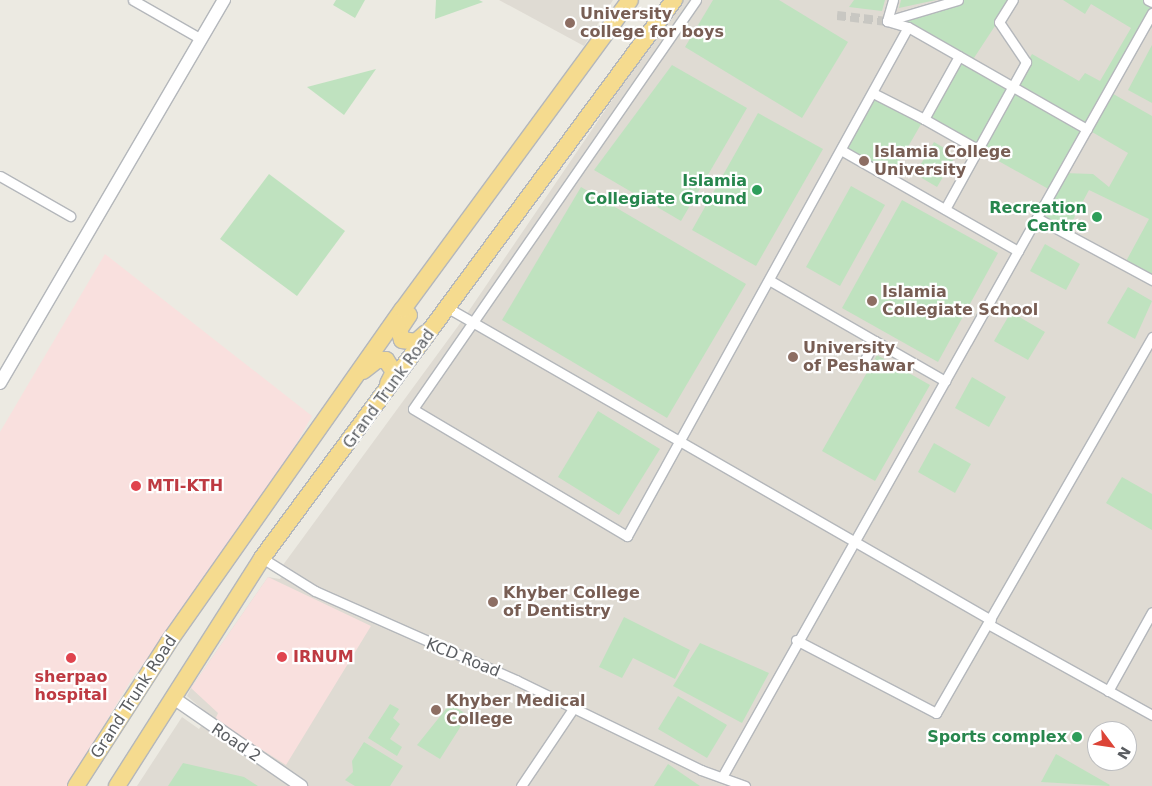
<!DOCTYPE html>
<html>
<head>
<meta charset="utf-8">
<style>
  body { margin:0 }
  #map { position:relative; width:1152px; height:786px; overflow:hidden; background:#eceae2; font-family:"DejaVu Sans",sans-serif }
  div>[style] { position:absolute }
  .education>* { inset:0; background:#dfdbd3 }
  .medical>* { inset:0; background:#f9e0de }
  .green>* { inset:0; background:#bfe2bf }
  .street-tunnel>* { height:9px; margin-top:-4.5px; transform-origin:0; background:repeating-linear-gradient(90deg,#c8c7c2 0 9px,transparent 0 13.5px) }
  .roads { filter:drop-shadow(1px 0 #b4b7bb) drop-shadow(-1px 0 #b4b7bb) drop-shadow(0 1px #b4b7bb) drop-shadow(0 -1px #b4b7bb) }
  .street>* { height:9px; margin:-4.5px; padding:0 4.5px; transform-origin:4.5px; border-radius:4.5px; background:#fff }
  .secondary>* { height:12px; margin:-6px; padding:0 6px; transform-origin:6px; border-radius:6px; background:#fff }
  .highway>* { height:16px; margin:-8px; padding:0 8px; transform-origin:8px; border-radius:8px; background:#f5db8f }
  .dots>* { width:14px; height:14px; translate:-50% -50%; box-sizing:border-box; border:2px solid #fff; border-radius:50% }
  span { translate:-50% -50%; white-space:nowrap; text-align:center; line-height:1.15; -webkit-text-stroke:4.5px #fff; paint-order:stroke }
  .education-label { font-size:16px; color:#785e54; font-weight:700 }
  .left { translate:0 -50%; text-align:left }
  .leisure-label { font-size:16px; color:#27864d; font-weight:700 }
  .right { translate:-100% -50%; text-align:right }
  .street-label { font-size:16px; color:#5a5d61 }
  .health-label { font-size:16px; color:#be3a42; font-weight:700 }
  .north { position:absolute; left:1087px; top:721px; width:50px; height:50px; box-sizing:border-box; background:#fff; border:1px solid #bdbec0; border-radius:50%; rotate:121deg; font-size:14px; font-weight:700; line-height:20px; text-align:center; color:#5a5d61 }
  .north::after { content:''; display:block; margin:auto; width:18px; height:22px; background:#dc4437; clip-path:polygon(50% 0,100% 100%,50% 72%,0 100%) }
</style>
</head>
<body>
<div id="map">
  <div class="education">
    <i style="clip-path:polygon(499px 0,613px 0,584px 46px)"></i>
    <i style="clip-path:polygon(evenodd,680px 0,1152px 0,1152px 786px,137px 786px,182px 717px,199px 729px,209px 715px,187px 696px,191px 688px,268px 577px,280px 579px,283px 574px,283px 565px,464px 318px,680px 0,1097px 731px,1127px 731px,1127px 761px,1097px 761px,1097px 731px)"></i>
  </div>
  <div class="medical">
    <i style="clip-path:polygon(105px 254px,312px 416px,242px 540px,133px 677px,67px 786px,0 786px,0 432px)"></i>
    <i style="clip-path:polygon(268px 577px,371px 626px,286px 765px,215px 720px,218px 713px,191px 688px)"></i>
  </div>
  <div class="green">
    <i style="clip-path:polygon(336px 0,365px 0,355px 18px,333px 5px)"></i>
    <i style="clip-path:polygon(436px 0,479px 0,483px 2px,435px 19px)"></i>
    <i style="clip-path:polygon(713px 0,779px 0,848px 42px,802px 118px,685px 47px)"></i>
    <i style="clip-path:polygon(854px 0,885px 0,882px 11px,849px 7px)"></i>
    <i style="clip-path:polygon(901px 0,936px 0,899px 8px)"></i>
    <i style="clip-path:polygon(evenodd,957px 0,1012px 0,972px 61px,1014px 85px,1032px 54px,1079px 81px,1085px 73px,1100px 81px,1131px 28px,1091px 4px,1085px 14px,1063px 0,1152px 0,1152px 28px,1146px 24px,1108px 91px,1152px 116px,1152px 280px,1124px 265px,1149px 219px,1089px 190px,1066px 233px,1037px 218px,1052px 191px,924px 119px,890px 178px,841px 150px,873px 93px,924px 119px,960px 55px,895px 18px,957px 0,1087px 129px,1128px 153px,1109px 187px,1093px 174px,1063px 173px,1087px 129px)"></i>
    <i style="clip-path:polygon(1152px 45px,1152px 103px,1128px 90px)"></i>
    <i style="clip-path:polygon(672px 65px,747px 108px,681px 221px,594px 170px)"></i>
    <i style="clip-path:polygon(376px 69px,344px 115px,307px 87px)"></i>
    <i style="clip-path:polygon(758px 113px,823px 149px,756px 266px,692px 230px)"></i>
    <i style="clip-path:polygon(934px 142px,956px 155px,937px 187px,915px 174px)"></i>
    <i style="clip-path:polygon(269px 174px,345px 231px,297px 296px,220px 239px)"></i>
    <i style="clip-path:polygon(851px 186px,885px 205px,840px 286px,806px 267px)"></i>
    <i style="clip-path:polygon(581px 187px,746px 284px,667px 418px,502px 320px)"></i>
    <i style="clip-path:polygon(902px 200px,998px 253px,938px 362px,842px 308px)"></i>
    <i style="clip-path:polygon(1045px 244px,1080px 264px,1066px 290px,1030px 271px)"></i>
    <i style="clip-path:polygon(1128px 287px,1152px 301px,1135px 339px,1107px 323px)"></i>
    <i style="clip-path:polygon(1011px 312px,1045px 332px,1028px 360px,994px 341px)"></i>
    <i style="clip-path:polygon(877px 355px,930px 385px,875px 481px,822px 451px)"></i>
    <i style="clip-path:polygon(972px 377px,1006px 397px,989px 427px,955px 408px)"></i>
    <i style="clip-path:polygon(598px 411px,660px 449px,619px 515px,558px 477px)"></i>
    <i style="clip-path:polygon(934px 443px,971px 464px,955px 493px,918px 472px)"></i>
    <i style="clip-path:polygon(1122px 477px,1152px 494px,1152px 530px,1106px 503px)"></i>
    <i style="clip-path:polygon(624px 617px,690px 650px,675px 679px,633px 658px,622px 678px,599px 667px)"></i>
    <i style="clip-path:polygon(700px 643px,769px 673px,742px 723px,673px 686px)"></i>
    <i style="clip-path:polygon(678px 696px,727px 725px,707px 758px,658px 729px)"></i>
    <i style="clip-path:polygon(390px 704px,399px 709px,393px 718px,400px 724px,390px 739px,402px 747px,397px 756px,368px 738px)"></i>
    <i style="clip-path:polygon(450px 704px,468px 715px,440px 759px,417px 745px)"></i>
    <i style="clip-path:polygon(364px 742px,403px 766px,390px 786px,355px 786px,345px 780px,353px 772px,352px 761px)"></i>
    <i style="clip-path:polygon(1056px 754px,1110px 785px,1109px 786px,1041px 782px)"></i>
    <i style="clip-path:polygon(183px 763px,244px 777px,258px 786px,168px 786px)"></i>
    <i style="clip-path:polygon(668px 764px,700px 786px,654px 786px)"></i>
  </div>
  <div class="street-tunnel">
    <i style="left:837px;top:15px;width:50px;rotate:6.8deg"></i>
  </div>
  <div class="roads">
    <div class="street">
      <i style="left:133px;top:0;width:78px;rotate:29.8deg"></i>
      <i style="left:696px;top:0;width:497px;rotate:124.7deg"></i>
      <i style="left:413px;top:409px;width:249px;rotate:30.7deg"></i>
      <i style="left:627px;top:536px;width:581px;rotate:-61.1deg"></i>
      <i style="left:893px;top:0;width:22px;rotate:106deg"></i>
      <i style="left:887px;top:21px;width:22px;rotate:16deg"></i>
      <i style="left:908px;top:27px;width:206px;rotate:29.7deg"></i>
      <i style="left:1148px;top:0;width:4px;rotate:27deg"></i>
      <i style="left:887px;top:21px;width:74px;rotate:-16.5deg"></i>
      <i style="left:873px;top:93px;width:57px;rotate:27deg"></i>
      <i style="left:924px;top:119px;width:72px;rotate:-60.9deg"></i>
      <i style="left:924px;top:119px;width:61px;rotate:29.5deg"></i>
      <i style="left:841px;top:150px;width:204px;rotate:29.7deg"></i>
      <i style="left:0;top:176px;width:81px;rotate:29.7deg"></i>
      <i style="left:945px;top:209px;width:168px;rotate:-61.1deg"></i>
      <i style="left:1026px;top:62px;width:48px;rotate:-124deg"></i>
      <i style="left:999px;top:22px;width:26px;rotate:-58deg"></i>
      <i style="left:1037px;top:218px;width:131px;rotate:28.3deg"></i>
      <i style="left:769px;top:280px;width:122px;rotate:29.9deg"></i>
      <i style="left:448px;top:308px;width:626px;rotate:29.88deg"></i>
      <i style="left:863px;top:363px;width:25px;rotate:-61deg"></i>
      <i style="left:875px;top:341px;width:81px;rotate:29.7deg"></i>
      <i style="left:262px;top:558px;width:62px;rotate:31.9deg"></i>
      <i style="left:315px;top:591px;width:220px;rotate:23.9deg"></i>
      <i style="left:516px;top:680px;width:206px;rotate:25.9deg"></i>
      <i style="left:701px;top:770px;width:47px;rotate:20deg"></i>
      <i style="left:988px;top:624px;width:188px;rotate:29deg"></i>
      <i style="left:796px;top:640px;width:158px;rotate:27.5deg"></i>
      <i style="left:936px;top:713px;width:434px;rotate:-60.1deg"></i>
      <i style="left:1108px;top:691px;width:90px;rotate:-60.9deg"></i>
      <i style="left:722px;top:777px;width:877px;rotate:-60.63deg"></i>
      <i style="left:521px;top:786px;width:92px;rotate:-56.1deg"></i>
    </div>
    <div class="secondary">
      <i style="left:0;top:383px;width:444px;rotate:-59.7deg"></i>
      <i style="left:172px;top:697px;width:157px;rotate:34.6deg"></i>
    </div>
    <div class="highway">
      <i style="left:409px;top:315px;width:18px;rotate:124deg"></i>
      <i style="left:399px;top:330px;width:10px;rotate:73deg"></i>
      <i style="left:402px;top:340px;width:14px;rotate:8deg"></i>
      <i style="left:416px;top:342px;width:13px;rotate:-42deg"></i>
      <i style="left:363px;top:371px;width:18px;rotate:-38deg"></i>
      <i style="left:377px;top:360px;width:9px"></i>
      <i style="left:386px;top:360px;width:14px;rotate:56deg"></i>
      <i style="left:394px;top:372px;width:13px;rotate:117deg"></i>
      <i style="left:76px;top:786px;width:170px;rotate:-57.2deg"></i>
      <i style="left:168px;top:643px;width:408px;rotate:-54.9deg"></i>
      <i style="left:403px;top:309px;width:383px;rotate:-53.7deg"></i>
      <i style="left:117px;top:786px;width:270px;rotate:-57.5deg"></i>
      <i style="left:262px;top:558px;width:694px;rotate:-53.56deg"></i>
    </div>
  </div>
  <div class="dots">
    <i style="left:570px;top:23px;background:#8d6e63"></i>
    <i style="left:864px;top:161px;background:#8d6e63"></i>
    <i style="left:757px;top:190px;background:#2e9e5b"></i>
    <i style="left:1097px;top:217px;background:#2e9e5b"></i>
    <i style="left:872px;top:301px;background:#8d6e63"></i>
    <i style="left:793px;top:357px;background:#8d6e63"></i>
    <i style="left:136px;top:486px;background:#e0444e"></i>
    <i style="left:493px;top:602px;background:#8d6e63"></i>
    <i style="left:282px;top:657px;background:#e0444e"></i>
    <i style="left:71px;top:658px;background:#e0444e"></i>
    <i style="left:436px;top:710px;background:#8d6e63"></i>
    <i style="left:1077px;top:737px;background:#2e9e5b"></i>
  </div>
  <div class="education-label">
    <span class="left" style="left:580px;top:23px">University<br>college for boys</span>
    <span class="left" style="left:874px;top:161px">Islamia College<br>University</span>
    <span class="left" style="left:882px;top:301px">Islamia<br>Collegiate School</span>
    <span class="left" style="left:803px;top:357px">University<br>of Peshawar</span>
    <span class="left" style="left:503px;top:602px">Khyber College<br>of Dentistry</span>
    <span class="left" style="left:446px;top:710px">Khyber Medical<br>College</span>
  </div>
  <div class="leisure-label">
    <span class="right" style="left:747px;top:190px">Islamia<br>Collegiate Ground</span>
    <span class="right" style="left:1087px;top:217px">Recreation<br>Centre</span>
    <span class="right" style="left:1067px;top:737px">Sports complex</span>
  </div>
  <div class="street-label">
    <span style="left:389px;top:389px;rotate:-54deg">Grand Trunk Road</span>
    <span style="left:463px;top:658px;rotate:22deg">KCD Road</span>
    <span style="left:134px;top:697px;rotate:-57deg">Grand Trunk Road</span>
    <span style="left:236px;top:743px;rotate:34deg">Road 2</span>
  </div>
  <div class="health-label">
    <span class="left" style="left:147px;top:486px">MTI-KTH</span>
    <span class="left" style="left:293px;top:657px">IRNUM</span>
    <span style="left:71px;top:686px">sherpao<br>hospital</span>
  </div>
  <div class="north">N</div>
</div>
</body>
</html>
